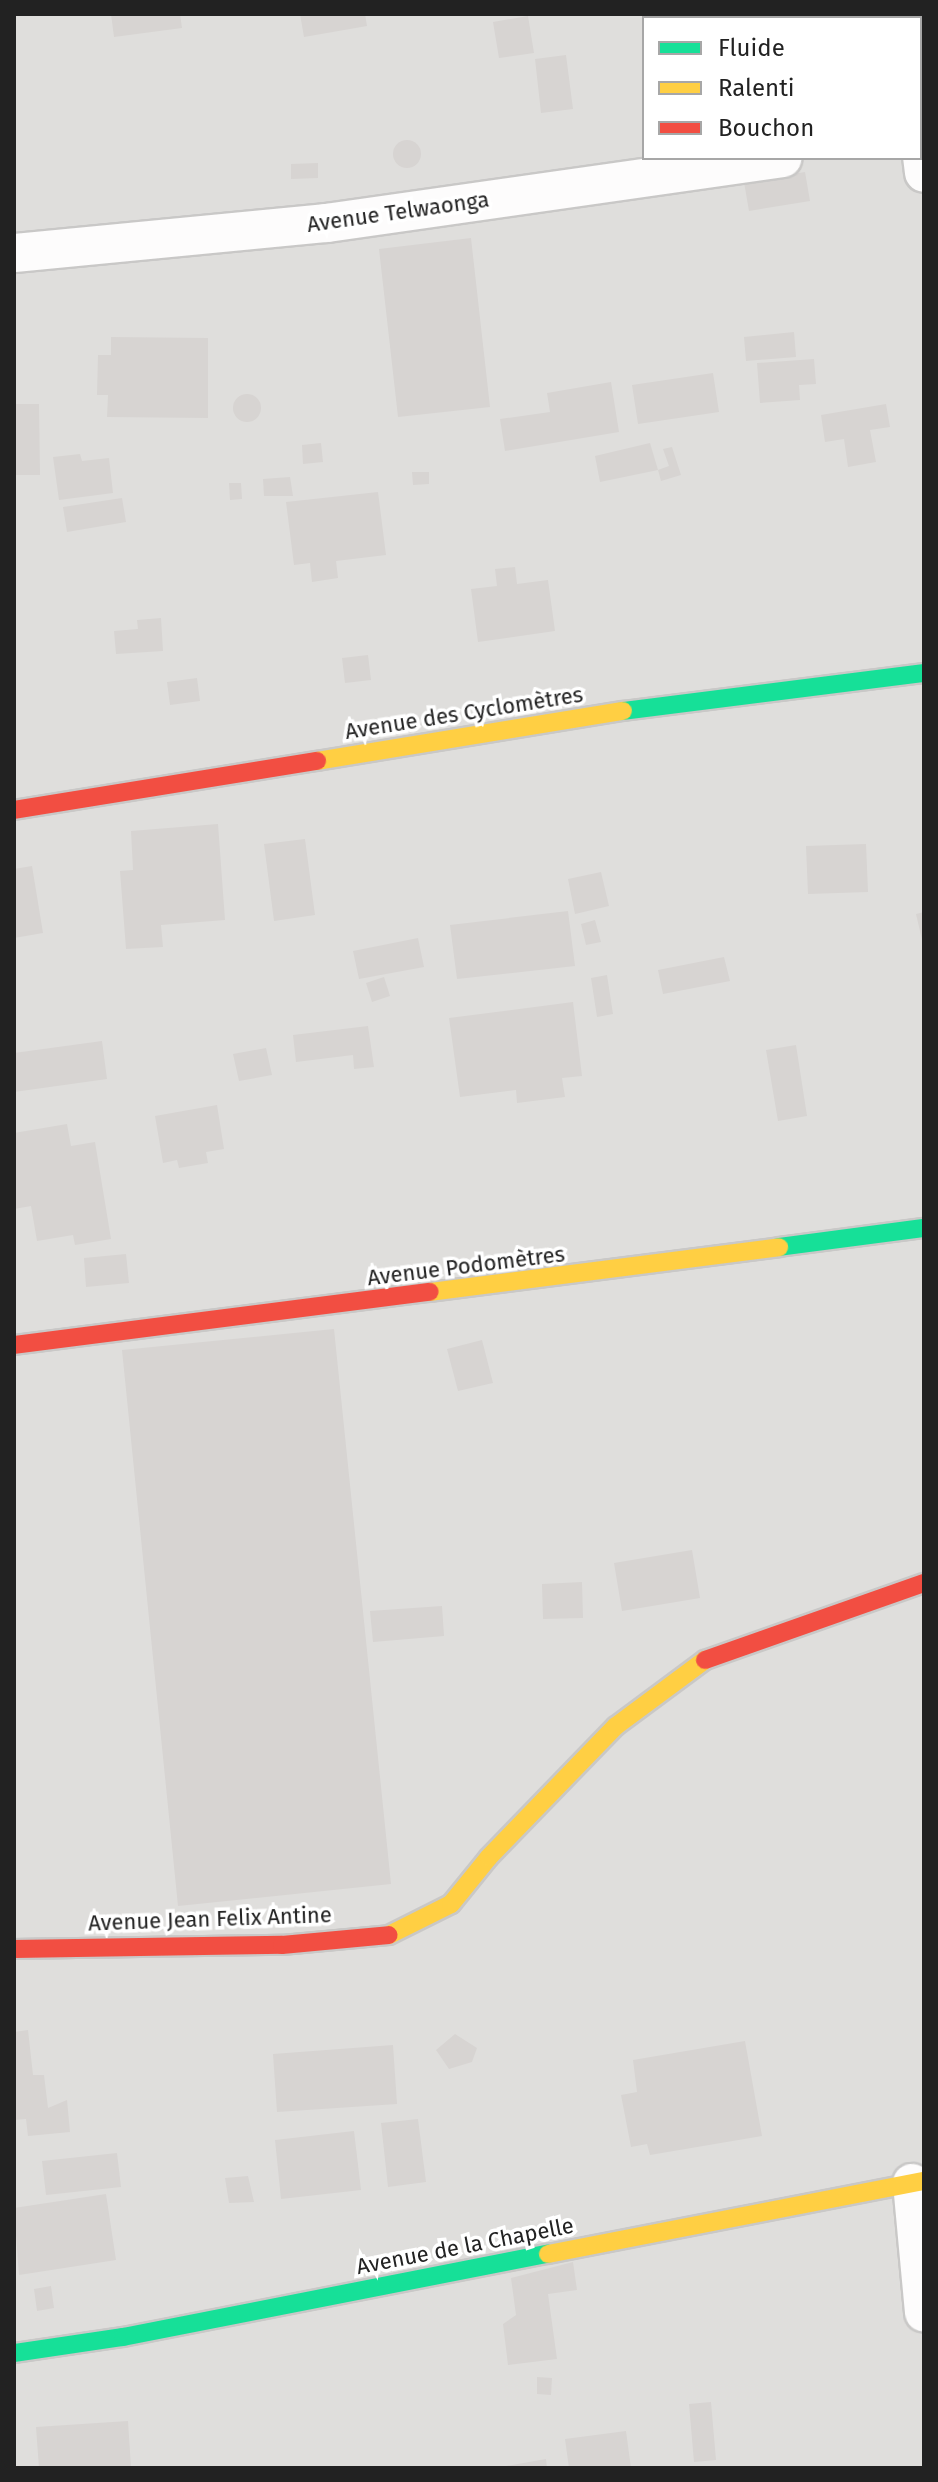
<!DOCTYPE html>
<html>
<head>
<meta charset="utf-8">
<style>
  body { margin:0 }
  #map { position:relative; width:938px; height:2482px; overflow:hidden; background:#f0eeeb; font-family:"Fira Sans",sans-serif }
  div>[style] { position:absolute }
  .residential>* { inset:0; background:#dfdedc }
  .building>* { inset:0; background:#d7d4d2 }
  .round { border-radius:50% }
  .roads { filter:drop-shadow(2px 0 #c9c8c7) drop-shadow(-2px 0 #c9c8c7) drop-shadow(0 2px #c9c8c7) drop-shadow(0 -2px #c9c8c7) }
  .street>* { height:38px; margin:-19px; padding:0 19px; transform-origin:19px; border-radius:19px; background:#fdfcfc }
  .fast>* { height:18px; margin:-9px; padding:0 9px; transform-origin:9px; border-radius:9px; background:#16e098 }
  .slow>* { height:18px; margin:-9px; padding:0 9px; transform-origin:9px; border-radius:9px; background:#ffcf43 }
  .jam>* { height:18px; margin:-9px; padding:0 9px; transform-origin:9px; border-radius:9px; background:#f24e42 }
  span { translate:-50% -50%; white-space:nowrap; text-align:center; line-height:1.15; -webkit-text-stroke:7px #fff; paint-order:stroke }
  .street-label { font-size:22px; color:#222 }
  .frame { position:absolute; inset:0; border:16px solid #222; pointer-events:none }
  .legend { position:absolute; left:642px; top:16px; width:280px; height:144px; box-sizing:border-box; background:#fff; border:2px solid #a7a7a7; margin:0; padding:10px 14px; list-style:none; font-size:24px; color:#222 }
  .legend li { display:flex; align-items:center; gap:16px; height:40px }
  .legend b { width:40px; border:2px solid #a7a7a7 }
</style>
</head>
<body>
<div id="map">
  <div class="residential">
    <i style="clip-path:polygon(evenodd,14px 14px,924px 14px,924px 2468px,14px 2468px,14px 14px,644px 18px,920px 18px,920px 158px,644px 158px,644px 18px)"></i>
  </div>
  <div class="building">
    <i style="clip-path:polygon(111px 14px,180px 14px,182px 28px,114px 37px)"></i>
    <i style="clip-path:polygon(300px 14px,365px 14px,367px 26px,304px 37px)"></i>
    <i style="clip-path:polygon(528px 16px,534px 53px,499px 58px,493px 22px)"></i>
    <i style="clip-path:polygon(566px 55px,573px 109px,541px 113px,535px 59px)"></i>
    <i class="round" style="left:393px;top:140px;width:28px;height:28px"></i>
    <i style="clip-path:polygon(318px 163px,318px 178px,291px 179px,291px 164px)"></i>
    <i style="clip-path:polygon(805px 172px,810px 201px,749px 211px,744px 182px)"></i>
    <i style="clip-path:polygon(471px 238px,490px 407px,398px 417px,379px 249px)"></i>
    <i style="clip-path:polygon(794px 332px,796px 357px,746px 361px,744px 337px)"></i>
    <i style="clip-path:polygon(111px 337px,208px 338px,208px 418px,107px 417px,108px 395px,97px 395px,98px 355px,111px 355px)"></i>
    <i style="clip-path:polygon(814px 359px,816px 384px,799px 385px,800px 400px,760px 403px,757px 363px)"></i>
    <i style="clip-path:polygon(713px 373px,719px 412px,638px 424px,632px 385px)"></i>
    <i style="clip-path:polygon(611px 382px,619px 432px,505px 451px,500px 419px,550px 412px,547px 393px)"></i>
    <i class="round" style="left:233px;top:394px;width:28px;height:28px"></i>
    <i style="clip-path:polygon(14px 404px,39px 404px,40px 475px,14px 475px)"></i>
    <i style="clip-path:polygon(886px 404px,890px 427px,870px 430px,876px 462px,848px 467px,844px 439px,825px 442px,821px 415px)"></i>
    <i style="clip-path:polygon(321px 443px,323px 462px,303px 464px,302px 445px)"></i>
    <i style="clip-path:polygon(650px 443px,658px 470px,600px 482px,595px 456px)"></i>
    <i style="clip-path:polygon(672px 447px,681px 475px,661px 481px,658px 470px,669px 466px,663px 449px)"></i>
    <i style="clip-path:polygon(80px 454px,82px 461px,109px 458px,113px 493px,59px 500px,53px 457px)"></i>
    <i style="clip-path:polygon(412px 472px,429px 472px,429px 484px,413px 485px)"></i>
    <i style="clip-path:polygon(290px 477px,293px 496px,264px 496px,263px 479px)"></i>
    <i style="clip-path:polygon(229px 483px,241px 483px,242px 499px,230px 500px)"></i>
    <i style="clip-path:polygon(378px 492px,386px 555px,336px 561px,338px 578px,312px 582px,310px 563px,294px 565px,286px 502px)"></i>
    <i style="clip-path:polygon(122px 498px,126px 522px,67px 532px,63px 507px)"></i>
    <i style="clip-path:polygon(515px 567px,517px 584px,548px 580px,555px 631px,478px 642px,471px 589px,497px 586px,495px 569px)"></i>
    <i style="clip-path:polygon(161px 618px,163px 651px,116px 654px,114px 631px,138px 629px,137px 620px)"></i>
    <i style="clip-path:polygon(368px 655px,371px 680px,345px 683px,342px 658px)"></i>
    <i style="clip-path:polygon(197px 678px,200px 701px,170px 705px,167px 682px)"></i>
    <i style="clip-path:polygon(218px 824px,225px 920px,161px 925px,163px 947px,126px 949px,120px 871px,133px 870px,131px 831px)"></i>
    <i style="clip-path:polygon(305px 839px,315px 915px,274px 921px,264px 844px)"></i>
    <i style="clip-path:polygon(866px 844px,868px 892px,808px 894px,806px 846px)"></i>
    <i style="clip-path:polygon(32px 866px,43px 933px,14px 938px,14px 869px)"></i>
    <i style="clip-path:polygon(601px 872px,609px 906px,575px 914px,568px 879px)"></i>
    <i style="clip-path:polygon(568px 911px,575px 966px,457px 979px,450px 925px)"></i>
    <i style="clip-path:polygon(924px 912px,924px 944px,923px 944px,916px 914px)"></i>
    <i style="clip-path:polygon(595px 920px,601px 942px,586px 945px,581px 924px)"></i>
    <i style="clip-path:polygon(418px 938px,424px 967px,359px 979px,353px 951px)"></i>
    <i style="clip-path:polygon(724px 957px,730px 981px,663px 994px,658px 970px)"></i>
    <i style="clip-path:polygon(607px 975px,613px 1014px,597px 1017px,591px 978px)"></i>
    <i style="clip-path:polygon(384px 977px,390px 996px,372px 1002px,366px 983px)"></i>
    <i style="clip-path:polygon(573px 1002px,582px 1076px,562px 1078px,565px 1097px,517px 1103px,516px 1090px,460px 1097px,449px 1018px)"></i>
    <i style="clip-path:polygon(368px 1026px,374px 1067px,354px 1069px,353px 1055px,296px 1062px,293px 1035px)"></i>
    <i style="clip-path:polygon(102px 1041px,107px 1079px,14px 1092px,14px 1053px)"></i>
    <i style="clip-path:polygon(796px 1045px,807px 1116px,778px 1121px,766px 1050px)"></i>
    <i style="clip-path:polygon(266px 1048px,272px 1075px,239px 1081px,233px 1054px)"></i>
    <i style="clip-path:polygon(217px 1105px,224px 1149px,206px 1152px,208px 1163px,179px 1168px,177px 1160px,163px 1163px,155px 1116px)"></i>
    <i style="clip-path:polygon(67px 1124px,71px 1146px,95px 1142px,111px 1239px,75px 1245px,73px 1235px,37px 1241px,31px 1206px,14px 1209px,14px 1133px)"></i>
    <i style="clip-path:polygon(126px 1254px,129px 1283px,86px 1287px,84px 1258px)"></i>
    <i style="clip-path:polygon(334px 1329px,391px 1884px,178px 1906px,122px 1350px)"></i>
    <i style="clip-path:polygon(482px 1340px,493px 1383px,458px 1391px,447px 1349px)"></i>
    <i style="clip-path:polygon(692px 1550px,700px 1598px,622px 1611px,614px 1563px)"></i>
    <i style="clip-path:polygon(582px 1582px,583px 1618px,543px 1619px,542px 1584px)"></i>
    <i style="clip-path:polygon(442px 1606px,444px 1636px,373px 1642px,370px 1611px)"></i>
    <i style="clip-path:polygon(28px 2030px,33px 2075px,44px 2075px,48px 2108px,67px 2100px,70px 2132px,28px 2136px,26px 2119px,14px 2120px,14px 2032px)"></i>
    <i style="clip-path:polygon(455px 2034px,477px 2048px,472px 2062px,449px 2069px,436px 2050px)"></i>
    <i style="clip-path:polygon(745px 2041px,762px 2136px,650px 2155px,647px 2144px,631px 2147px,621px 2095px,637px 2092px,633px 2060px)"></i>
    <i style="clip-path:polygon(393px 2045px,397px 2104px,277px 2112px,273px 2054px)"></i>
    <i style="clip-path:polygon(418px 2119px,426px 2182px,388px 2187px,381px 2123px)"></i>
    <i style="clip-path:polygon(354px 2131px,361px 2190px,281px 2199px,275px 2140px)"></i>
    <i style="clip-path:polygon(117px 2153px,121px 2187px,46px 2195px,42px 2161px)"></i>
    <i style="clip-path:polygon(248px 2176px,254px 2202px,229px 2203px,225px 2178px)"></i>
    <i style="clip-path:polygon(106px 2194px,116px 2260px,19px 2275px,14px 2208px)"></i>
    <i style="clip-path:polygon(573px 2262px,577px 2290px,548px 2294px,557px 2359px,508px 2365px,503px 2324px,516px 2315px,511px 2278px)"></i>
    <i style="clip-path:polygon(51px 2286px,54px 2308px,37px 2311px,34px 2289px)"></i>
    <i style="clip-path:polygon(537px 2377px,552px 2378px,551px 2395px,537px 2394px)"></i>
    <i style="clip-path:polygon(711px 2402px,716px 2460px,694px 2462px,689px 2404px)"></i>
    <i style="clip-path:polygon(128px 2421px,131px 2468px,39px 2468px,36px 2427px)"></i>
    <i style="clip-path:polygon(626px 2431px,631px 2468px,569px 2468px,565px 2439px)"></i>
    <i style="clip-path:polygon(546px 2459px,547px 2468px,506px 2468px,506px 2466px)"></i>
  </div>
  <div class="roads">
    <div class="street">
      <i style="left:903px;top:14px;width:4px;rotate:76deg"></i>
      <i style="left:920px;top:140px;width:33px;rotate:83deg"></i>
      <i style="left:14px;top:253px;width:314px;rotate:-5.5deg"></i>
      <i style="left:327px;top:223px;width:460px;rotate:-8.1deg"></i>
      <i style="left:912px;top:2183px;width:130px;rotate:84.7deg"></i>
    </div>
    <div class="fast">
      <i style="left:623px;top:711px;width:303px;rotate:-7.2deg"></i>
      <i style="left:779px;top:1247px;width:146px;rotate:-7.5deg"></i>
      <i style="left:14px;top:2353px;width:110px;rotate:-8.4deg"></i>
      <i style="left:123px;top:2337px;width:433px;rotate:-11.1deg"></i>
    </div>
    <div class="slow">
      <i style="left:317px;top:761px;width:310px;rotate:-9.3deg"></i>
      <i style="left:430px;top:1292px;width:352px;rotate:-7.3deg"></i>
      <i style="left:389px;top:1935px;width:69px;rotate:-26.6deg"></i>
      <i style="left:451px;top:1904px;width:60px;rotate:-51deg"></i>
      <i style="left:489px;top:1857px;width:182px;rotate:-45.9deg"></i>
      <i style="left:616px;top:1726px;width:111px;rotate:-36.6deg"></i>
      <i style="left:548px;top:2254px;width:383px;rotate:-11deg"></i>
    </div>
    <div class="jam">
      <i style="left:14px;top:810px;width:307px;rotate:-9.2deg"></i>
      <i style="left:14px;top:1345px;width:419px;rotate:-7.3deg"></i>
      <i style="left:705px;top:1660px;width:232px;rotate:-19.4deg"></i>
      <i style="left:14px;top:1949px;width:268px;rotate:-0.9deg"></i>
      <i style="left:282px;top:1945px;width:107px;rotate:-5.3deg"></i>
    </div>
  </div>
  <div class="street-label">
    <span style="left:398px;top:212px;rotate:-8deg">Avenue Telwaonga</span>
    <span style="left:464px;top:713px;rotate:-9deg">Avenue des Cyclomètres</span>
    <span style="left:466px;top:1266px;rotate:-7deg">Avenue Podomètres</span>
    <span style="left:210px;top:1919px;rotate:-2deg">Avenue Jean Felix Antine</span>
    <span style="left:465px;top:2246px;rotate:-11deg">Avenue de la Chapelle</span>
  </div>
  <div class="frame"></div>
  <ul class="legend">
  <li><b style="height:10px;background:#16e098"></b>Fluide</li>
  <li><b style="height:10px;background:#ffcf43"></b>Ralenti</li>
  <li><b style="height:10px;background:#f24e42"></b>Bouchon</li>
  </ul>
</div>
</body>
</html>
